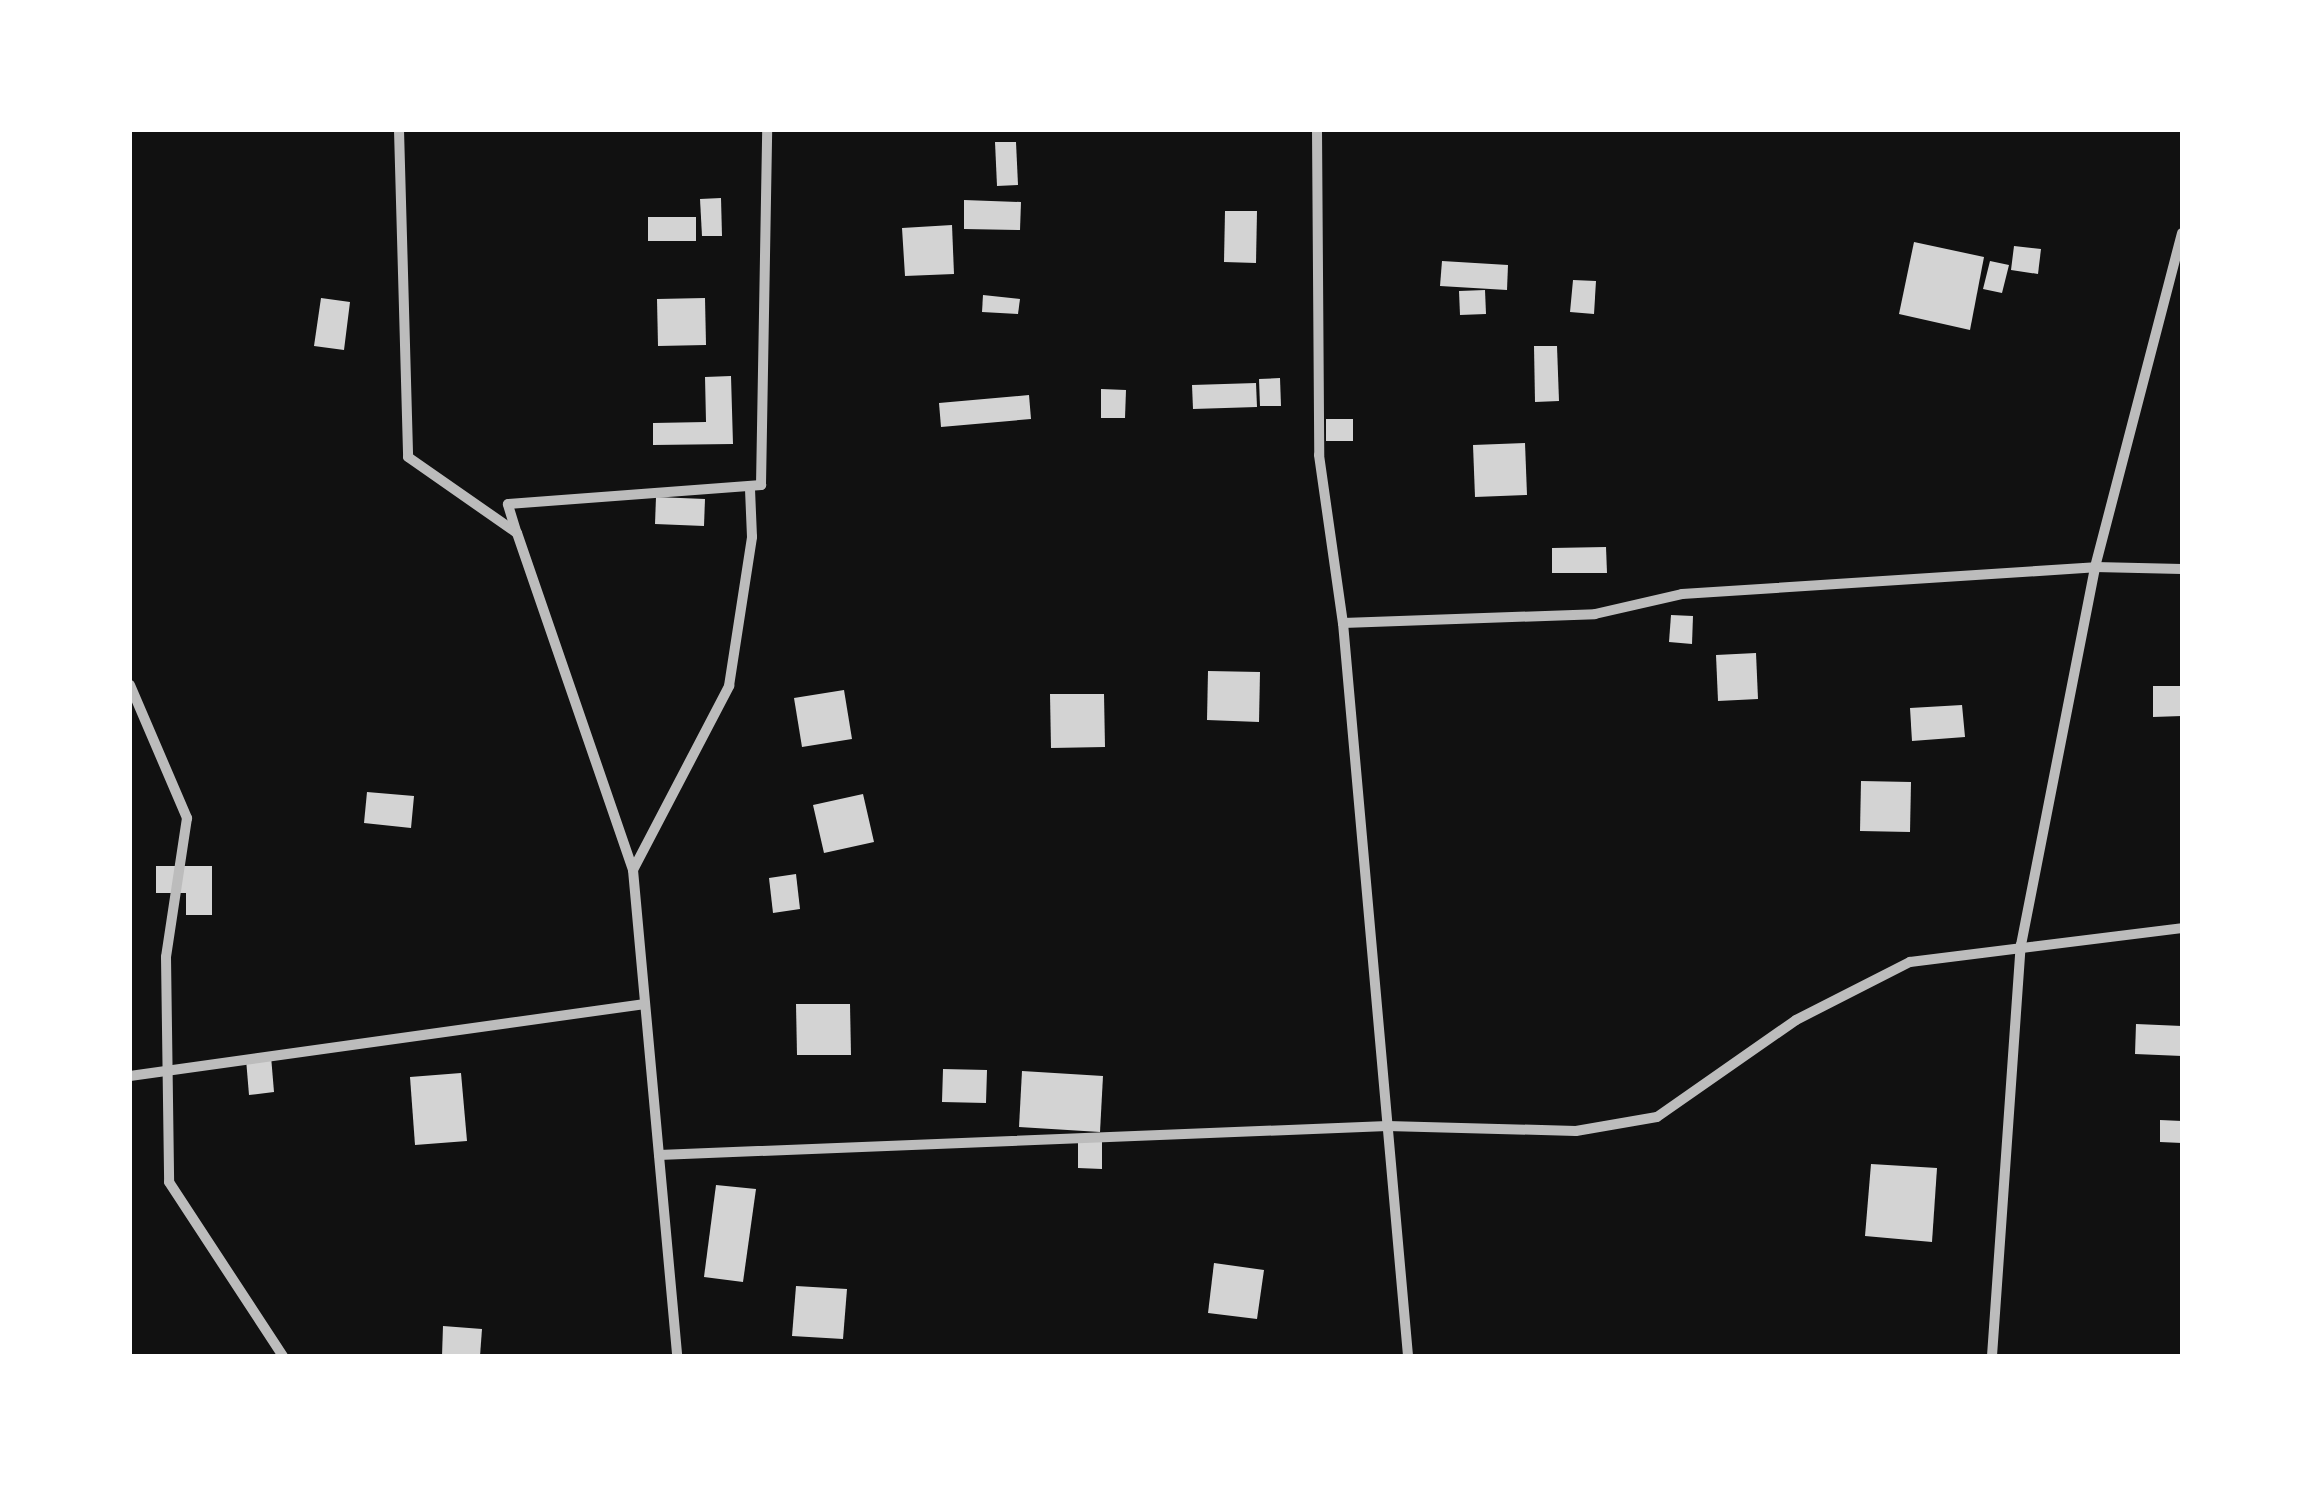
<!DOCTYPE html>
<html>
<head>
<meta charset="utf-8">
<style>
  body { margin:0 }
  #map { position:relative; width:2312px; height:1486px; overflow:hidden; background:#111; font-family:"Asap Condensed",sans-serif }
  div>[style] { position:absolute }
  .building>* { inset:0; background:#d3d3d3 }
  .minor>* { height:10px; margin:-5px; padding:0 5px; transform-origin:5px; border-radius:5px; background:#bcbcbc }
  span { translate:-50% -50%; white-space:nowrap; text-align:center; line-height:1.15; -webkit-text-stroke:8px #fff; paint-order:stroke }
  .frame { position:absolute; inset:0; border:132px solid #fff; pointer-events:none }
</style>
</head>
<body>
<div id="map">
  <div class="building">
    <i style="clip-path:polygon(995px 142px,1016px 142px,1018px 185px,997px 186px)"></i>
    <i style="clip-path:polygon(721px 198px,722px 236px,702px 236px,700px 199px)"></i>
    <i style="clip-path:polygon(964px 200px,1021px 202px,1020px 230px,964px 229px)"></i>
    <i style="clip-path:polygon(1225px 211px,1257px 211px,1256px 263px,1224px 262px)"></i>
    <i style="clip-path:polygon(648px 217px,696px 217px,696px 241px,648px 241px)"></i>
    <i style="clip-path:polygon(952px 225px,954px 274px,905px 276px,902px 228px)"></i>
    <i style="clip-path:polygon(1914px 242px,1984px 257px,1970px 330px,1899px 314px)"></i>
    <i style="clip-path:polygon(2014px 246px,2041px 249px,2038px 274px,2011px 270px)"></i>
    <i style="clip-path:polygon(1442px 261px,1508px 265px,1507px 290px,1440px 286px)"></i>
    <i style="clip-path:polygon(1990px 261px,2009px 265px,2002px 293px,1983px 289px)"></i>
    <i style="clip-path:polygon(1573px 280px,1596px 281px,1594px 314px,1570px 312px)"></i>
    <i style="clip-path:polygon(1485px 290px,1486px 314px,1460px 315px,1459px 291px)"></i>
    <i style="clip-path:polygon(983px 295px,1020px 299px,1018px 314px,982px 312px)"></i>
    <i style="clip-path:polygon(321px 298px,350px 302px,344px 350px,314px 346px)"></i>
    <i style="clip-path:polygon(705px 298px,706px 345px,658px 346px,657px 299px)"></i>
    <i style="clip-path:polygon(1534px 346px,1557px 346px,1559px 401px,1535px 402px)"></i>
    <i style="clip-path:polygon(731px 376px,733px 444px,653px 445px,653px 423px,706px 422px,705px 377px)"></i>
    <i style="clip-path:polygon(1280px 378px,1281px 406px,1260px 406px,1259px 379px)"></i>
    <i style="clip-path:polygon(1256px 383px,1257px 407px,1193px 409px,1192px 385px)"></i>
    <i style="clip-path:polygon(1101px 389px,1126px 390px,1125px 418px,1101px 418px)"></i>
    <i style="clip-path:polygon(1029px 395px,1031px 419px,941px 427px,939px 403px)"></i>
    <i style="clip-path:polygon(1326px 419px,1353px 419px,1353px 441px,1326px 441px)"></i>
    <i style="clip-path:polygon(1525px 443px,1527px 495px,1475px 497px,1473px 445px)"></i>
    <i style="clip-path:polygon(656px 497px,705px 499px,704px 526px,655px 524px)"></i>
    <i style="clip-path:polygon(1606px 547px,1607px 573px,1552px 573px,1552px 548px)"></i>
    <i style="clip-path:polygon(1671px 615px,1693px 616px,1692px 644px,1669px 642px)"></i>
    <i style="clip-path:polygon(1756px 653px,1758px 699px,1718px 701px,1716px 655px)"></i>
    <i style="clip-path:polygon(1208px 671px,1260px 672px,1259px 722px,1207px 720px)"></i>
    <i style="clip-path:polygon(2153px 686px,2182px 686px,2182px 716px,2153px 717px)"></i>
    <i style="clip-path:polygon(844px 690px,852px 739px,802px 747px,794px 698px)"></i>
    <i style="clip-path:polygon(1050px 694px,1104px 694px,1105px 747px,1051px 748px)"></i>
    <i style="clip-path:polygon(1962px 705px,1965px 737px,1912px 741px,1910px 708px)"></i>
    <i style="clip-path:polygon(1861px 781px,1911px 782px,1910px 832px,1860px 831px)"></i>
    <i style="clip-path:polygon(367px 792px,414px 796px,411px 828px,364px 823px)"></i>
    <i style="clip-path:polygon(863px 794px,874px 842px,824px 853px,813px 805px)"></i>
    <i style="clip-path:polygon(156px 866px,212px 866px,212px 915px,186px 915px,186px 893px,156px 893px)"></i>
    <i style="clip-path:polygon(796px 874px,800px 909px,773px 913px,769px 878px)"></i>
    <i style="clip-path:polygon(796px 1004px,850px 1004px,851px 1055px,797px 1055px)"></i>
    <i style="clip-path:polygon(2136px 1024px,2182px 1026px,2182px 1056px,2135px 1054px)"></i>
    <i style="clip-path:polygon(271px 1056px,274px 1092px,249px 1095px,246px 1059px)"></i>
    <i style="clip-path:polygon(943px 1069px,987px 1070px,986px 1103px,942px 1102px)"></i>
    <i style="clip-path:polygon(1022px 1071px,1103px 1076px,1100px 1132px,1019px 1127px)"></i>
    <i style="clip-path:polygon(461px 1073px,467px 1141px,415px 1145px,410px 1077px)"></i>
    <i style="clip-path:polygon(2160px 1120px,2182px 1121px,2182px 1143px,2160px 1142px)"></i>
    <i style="clip-path:polygon(1078px 1140px,1102px 1140px,1102px 1169px,1078px 1168px)"></i>
    <i style="clip-path:polygon(1871px 1164px,1937px 1168px,1932px 1242px,1865px 1236px)"></i>
    <i style="clip-path:polygon(716px 1185px,756px 1189px,743px 1282px,704px 1277px)"></i>
    <i style="clip-path:polygon(1214px 1263px,1264px 1270px,1257px 1319px,1208px 1313px)"></i>
    <i style="clip-path:polygon(796px 1286px,847px 1289px,843px 1339px,792px 1336px)"></i>
    <i style="clip-path:polygon(443px 1326px,482px 1329px,480px 1356px,442px 1356px)"></i>
  </div>
  <div class="minor">
    <i style="left:399px;top:130px;width:327px;rotate:88.4deg"></i>
    <i style="left:408px;top:457px;width:133px;rotate:34.9deg"></i>
    <i style="left:517px;top:533px;width:356px;rotate:71deg"></i>
    <i style="left:633px;top:870px;width:488px;rotate:84.8deg"></i>
    <i style="left:1317px;top:130px;width:325px;rotate:89.6deg"></i>
    <i style="left:1319px;top:455px;width:170px;rotate:81.9deg"></i>
    <i style="left:1343px;top:623px;width:736px;rotate:84.93deg"></i>
    <i style="left:516px;top:531px;width:28px;rotate:-107deg"></i>
    <i style="left:508px;top:504px;width:254px;rotate:-4.3deg"></i>
    <i style="left:761px;top:485px;width:355px;rotate:-89deg"></i>
    <i style="left:1343px;top:623px;width:252px;rotate:-2deg"></i>
    <i style="left:1595px;top:614px;width:89px;rotate:-12.9deg"></i>
    <i style="left:1682px;top:594px;width:414px;rotate:-3.7deg"></i>
    <i style="left:2095px;top:567px;width:87px;rotate:1.3deg"></i>
    <i style="left:130px;top:685px;width:145px;rotate:66.8deg"></i>
    <i style="left:187px;top:818px;width:141px;rotate:98.6deg"></i>
    <i style="left:166px;top:957px;width:225px;rotate:89.2deg"></i>
    <i style="left:169px;top:1182px;width:208px;rotate:56.8deg"></i>
    <i style="left:633px;top:870px;width:208px;rotate:-62.4deg"></i>
    <i style="left:729px;top:686px;width:151px;rotate:-81.2deg"></i>
    <i style="left:752px;top:537px;width:47px;rotate:-92.4deg"></i>
    <i style="left:130px;top:1076px;width:520px;rotate:-7.96deg"></i>
    <i style="left:659px;top:1155px;width:729px;rotate:-2.28deg"></i>
    <i style="left:1387px;top:1126px;width:189px;rotate:1.5deg"></i>
    <i style="left:1576px;top:1131px;width:82px;rotate:-9.8deg"></i>
    <i style="left:1657px;top:1117px;width:169px;rotate:-34.9deg"></i>
    <i style="left:1796px;top:1020px;width:128px;rotate:-27deg"></i>
    <i style="left:1910px;top:962px;width:274px;rotate:-7.1deg"></i>
    <i style="left:1992px;top:1356px;width:412px;rotate:-86deg"></i>
    <i style="left:2021px;top:945px;width:385px;rotate:-78.9deg"></i>
    <i style="left:2095px;top:567px;width:345px;rotate:-75.4deg"></i>
  </div>
  <div class="frame"></div>
</div>
</body>
</html>
